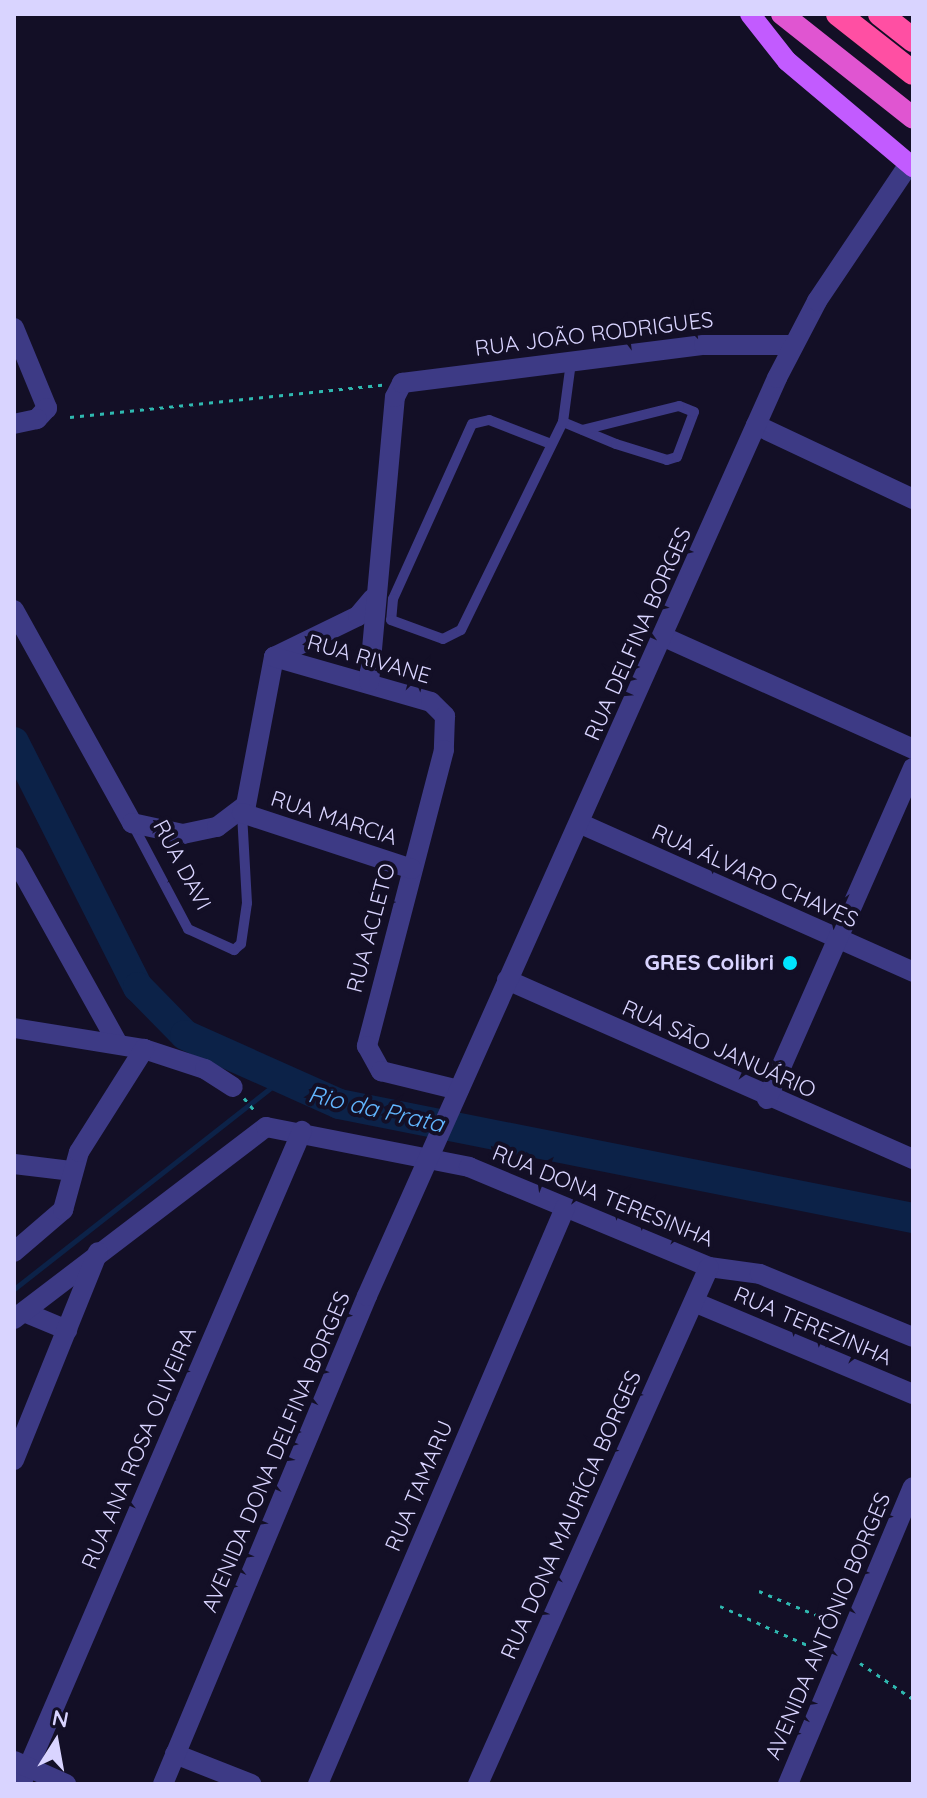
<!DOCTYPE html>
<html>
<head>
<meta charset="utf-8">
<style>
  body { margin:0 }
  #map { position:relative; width:927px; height:1798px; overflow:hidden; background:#130f26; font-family:Quicksand,sans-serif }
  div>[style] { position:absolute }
  .stream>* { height:5px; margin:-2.5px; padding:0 2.5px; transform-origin:2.5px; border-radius:2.5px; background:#0c2248 }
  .river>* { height:30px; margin:-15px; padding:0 15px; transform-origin:15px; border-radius:15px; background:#0c2248 }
  .path>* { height:3px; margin-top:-1.5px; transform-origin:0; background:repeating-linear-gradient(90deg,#2fb8b0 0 4px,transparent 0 10px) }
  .service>* { height:10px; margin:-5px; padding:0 5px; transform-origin:5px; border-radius:5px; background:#3d3a85 }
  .minor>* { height:20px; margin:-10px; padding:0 10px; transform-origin:10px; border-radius:10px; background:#3d3a85 }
  .tertiary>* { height:20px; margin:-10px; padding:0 10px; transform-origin:10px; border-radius:10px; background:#3d3a85 }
  .primary>* { height:20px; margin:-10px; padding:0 10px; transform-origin:10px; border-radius:10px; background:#c25bff }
  .trunk>* { height:22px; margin:-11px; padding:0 11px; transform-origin:11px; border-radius:11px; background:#e055d1 }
  .motorway>* { height:24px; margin:-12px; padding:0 12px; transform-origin:12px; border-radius:12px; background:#ff4fa3 }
  .dots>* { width:22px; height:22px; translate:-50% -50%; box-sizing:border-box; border:4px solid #130f26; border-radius:50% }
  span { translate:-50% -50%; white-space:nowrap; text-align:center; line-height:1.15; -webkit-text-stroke:8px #130f26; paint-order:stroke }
  .street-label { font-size:22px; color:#d9d4ff }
  .poi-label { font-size:22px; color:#d9d4ff; font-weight:700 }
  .right { translate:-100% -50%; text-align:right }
  .water-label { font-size:24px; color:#62b6ff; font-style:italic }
  .frame { position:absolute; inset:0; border:16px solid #d9d4ff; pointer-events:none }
  .north { position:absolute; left:16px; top:1702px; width:80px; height:80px; -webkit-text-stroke:6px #130f26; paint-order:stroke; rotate:11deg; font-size:22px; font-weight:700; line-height:32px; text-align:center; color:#d9d4ff }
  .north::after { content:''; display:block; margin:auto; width:28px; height:36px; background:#d9d4ff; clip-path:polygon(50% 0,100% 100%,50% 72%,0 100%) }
</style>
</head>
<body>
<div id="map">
  <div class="stream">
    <i style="left:14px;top:1289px;width:337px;rotate:-38.1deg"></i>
  </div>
  <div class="river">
    <i style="left:14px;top:742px;width:275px;rotate:63.2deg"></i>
    <i style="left:138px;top:987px;width:67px;rotate:45.6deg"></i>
    <i style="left:185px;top:1035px;width:169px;rotate:24.1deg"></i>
    <i style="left:339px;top:1104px;width:585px;rotate:11.23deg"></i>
  </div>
  <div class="path">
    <i style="left:70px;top:417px;width:314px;rotate:-5.9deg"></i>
    <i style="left:244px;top:1098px;width:17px;rotate:50deg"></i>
    <i style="left:759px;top:1591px;width:86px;rotate:22.7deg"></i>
    <i style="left:720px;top:1606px;width:115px;rotate:24.1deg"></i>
    <i style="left:860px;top:1663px;width:64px;rotate:34.2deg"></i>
  </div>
  <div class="service">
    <i style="left:563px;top:422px;width:57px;rotate:22.5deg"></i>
    <i style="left:616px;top:444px;width:53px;rotate:17.4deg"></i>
    <i style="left:667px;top:460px;width:10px;rotate:-17deg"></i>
    <i style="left:677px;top:457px;width:48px;rotate:-69.3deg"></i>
    <i style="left:694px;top:412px;width:16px;rotate:-158deg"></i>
    <i style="left:679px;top:406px;width:99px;rotate:166deg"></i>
    <i style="left:551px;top:444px;width:66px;rotate:-158.8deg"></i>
    <i style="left:489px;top:420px;width:17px;rotate:167deg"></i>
    <i style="left:472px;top:424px;width:192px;rotate:114.3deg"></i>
    <i style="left:393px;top:599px;width:21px;rotate:95deg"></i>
    <i style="left:391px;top:620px;width:55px;rotate:20.1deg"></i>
    <i style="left:443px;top:639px;width:20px;rotate:-27deg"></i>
    <i style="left:461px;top:630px;width:232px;rotate:-63.9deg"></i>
    <i style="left:563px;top:422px;width:61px;rotate:-82.4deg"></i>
    <i style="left:133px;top:825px;width:118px;rotate:62.1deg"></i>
    <i style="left:188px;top:929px;width:51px;rotate:24.5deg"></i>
    <i style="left:234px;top:950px;width:9px;rotate:-41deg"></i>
    <i style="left:241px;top:944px;width:41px;rotate:-81.7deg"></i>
    <i style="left:247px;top:903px;width:90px;rotate:-93.2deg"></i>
  </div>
  <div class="minor">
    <i style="left:14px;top:328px;width:87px;rotate:67.6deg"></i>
    <i style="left:47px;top:408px;width:15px;rotate:132deg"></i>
    <i style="left:37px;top:419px;width:24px;rotate:168deg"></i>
    <i style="left:756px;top:425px;width:174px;rotate:25.2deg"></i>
    <i style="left:14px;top:610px;width:244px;rotate:61deg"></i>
    <i style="left:132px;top:823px;width:52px;rotate:12.2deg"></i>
    <i style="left:183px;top:834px;width:35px;rotate:-12deg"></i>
    <i style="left:217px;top:827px;width:36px;rotate:-37deg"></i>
    <i style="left:246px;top:805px;width:151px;rotate:-79.3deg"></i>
    <i style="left:274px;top:657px;width:93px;rotate:-26deg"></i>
    <i style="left:358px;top:616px;width:23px;rotate:-50deg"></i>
    <i style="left:664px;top:637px;width:273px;rotate:24.2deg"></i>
    <i style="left:274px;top:657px;width:163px;rotate:16deg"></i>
    <i style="left:431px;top:702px;width:20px;rotate:45deg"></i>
    <i style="left:445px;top:716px;width:34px;rotate:92deg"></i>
    <i style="left:444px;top:750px;width:306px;rotate:104.6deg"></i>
    <i style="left:367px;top:1046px;width:29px;rotate:61deg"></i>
    <i style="left:381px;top:1071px;width:80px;rotate:13.7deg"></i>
    <i style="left:369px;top:682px;width:286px;rotate:-84.8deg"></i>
    <i style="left:395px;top:397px;width:16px;rotate:-63deg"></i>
    <i style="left:402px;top:383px;width:304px;rotate:-7.2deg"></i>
    <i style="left:704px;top:345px;width:89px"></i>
    <i style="left:242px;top:813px;width:179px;rotate:18.2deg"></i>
    <i style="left:579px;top:823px;width:366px;rotate:24deg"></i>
    <i style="left:14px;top:857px;width:212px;rotate:60.9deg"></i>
    <i style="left:507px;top:980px;width:444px;rotate:23.8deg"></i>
    <i style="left:14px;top:1028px;width:132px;rotate:9.2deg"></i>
    <i style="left:144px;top:1049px;width:64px;rotate:18.2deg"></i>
    <i style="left:205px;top:1069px;width:33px;rotate:33deg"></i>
    <i style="left:767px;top:1099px;width:362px;rotate:-66.2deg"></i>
    <i style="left:14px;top:1164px;width:57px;rotate:7deg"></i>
    <i style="left:14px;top:1252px;width:65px;rotate:-40.6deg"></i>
    <i style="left:63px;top:1210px;width:60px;rotate:-74.6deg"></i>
    <i style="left:79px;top:1152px;width:122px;rotate:-57.7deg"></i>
    <i style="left:694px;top:1302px;width:238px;rotate:22.8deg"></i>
    <i style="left:24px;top:1312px;width:47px;rotate:22.7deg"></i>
    <i style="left:14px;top:1319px;width:317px;rotate:-37.3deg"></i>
    <i style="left:266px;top:1127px;width:207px;rotate:11.1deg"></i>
    <i style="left:469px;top:1167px;width:260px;rotate:22.6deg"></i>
    <i style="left:709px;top:1267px;width:51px;rotate:7.8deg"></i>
    <i style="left:760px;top:1274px;width:165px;rotate:22.4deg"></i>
    <i style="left:14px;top:1460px;width:224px;rotate:-68deg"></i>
    <i style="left:175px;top:1754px;width:82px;rotate:21.5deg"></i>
    <i style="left:21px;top:1784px;width:711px;rotate:-66.72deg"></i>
    <i style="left:318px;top:1784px;width:627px;rotate:-66.79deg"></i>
    <i style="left:478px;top:1784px;width:566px;rotate:-65.92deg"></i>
    <i style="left:788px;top:1784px;width:322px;rotate:-67.2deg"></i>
  </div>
  <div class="tertiary">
    <i style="left:14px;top:1761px;width:57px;rotate:23.9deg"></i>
    <i style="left:163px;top:1784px;width:529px;rotate:-67.31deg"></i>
    <i style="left:367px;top:1296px;width:1005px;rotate:-65.93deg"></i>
    <i style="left:777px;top:378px;width:87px;rotate:-62.5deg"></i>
    <i style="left:817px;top:301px;width:165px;rotate:-56.1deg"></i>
  </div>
  <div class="primary">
    <i style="left:750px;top:14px;width:60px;rotate:51.8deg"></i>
    <i style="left:787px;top:61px;width:165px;rotate:40.1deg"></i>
  </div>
  <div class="trunk">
    <i style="left:782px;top:14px;width:167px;rotate:38.4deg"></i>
  </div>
  <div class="motorway">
    <i style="left:838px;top:14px;width:95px;rotate:38.2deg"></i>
    <i style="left:880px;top:14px;width:42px;rotate:38.2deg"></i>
  </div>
  <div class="dots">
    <i style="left:790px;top:963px;background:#00e5ff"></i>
  </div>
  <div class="street-label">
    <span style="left:594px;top:334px;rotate:-7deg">RUA JOÃO RODRIGUES</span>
    <span style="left:638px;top:634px;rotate:-66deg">RUA DELFINA BORGES</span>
    <span style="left:369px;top:659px;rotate:16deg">RUA RIVANE</span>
    <span style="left:334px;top:818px;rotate:18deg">RUA MARCIA</span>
    <span style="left:182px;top:865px;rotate:62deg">RUA DAVI</span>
    <span style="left:755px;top:876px;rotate:24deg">RUA ÁLVARO CHAVES</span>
    <span style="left:371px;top:928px;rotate:-75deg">RUA ACLETO</span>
    <span style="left:719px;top:1049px;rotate:24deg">RUA SĀO JANUÁRIO</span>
    <span style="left:603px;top:1196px;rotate:22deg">RUA DONA TERESINHA</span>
    <span style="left:813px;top:1326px;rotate:23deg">RUA TEREZINHA</span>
    <span style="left:139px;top:1448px;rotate:-67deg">RUA ANA ROSA OLIVEIRA</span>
    <span style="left:276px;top:1452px;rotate:-67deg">AVENIDA DONA DELFINA BORGES</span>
    <span style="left:419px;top:1486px;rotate:-67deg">RUA TAMARU</span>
    <span style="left:571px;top:1515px;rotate:-66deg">RUA DONA MAURÍCIA BORGES</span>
    <span style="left:828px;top:1626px;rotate:-67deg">AVENIDA ANTÔNIO BORGES</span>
  </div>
  <div class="poi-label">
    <span class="right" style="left:774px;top:963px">GRES Colibri</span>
  </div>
  <div class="water-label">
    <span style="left:376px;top:1109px;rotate:13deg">Rio da Prata</span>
  </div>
  <div class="frame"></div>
  <div class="north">N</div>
</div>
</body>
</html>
